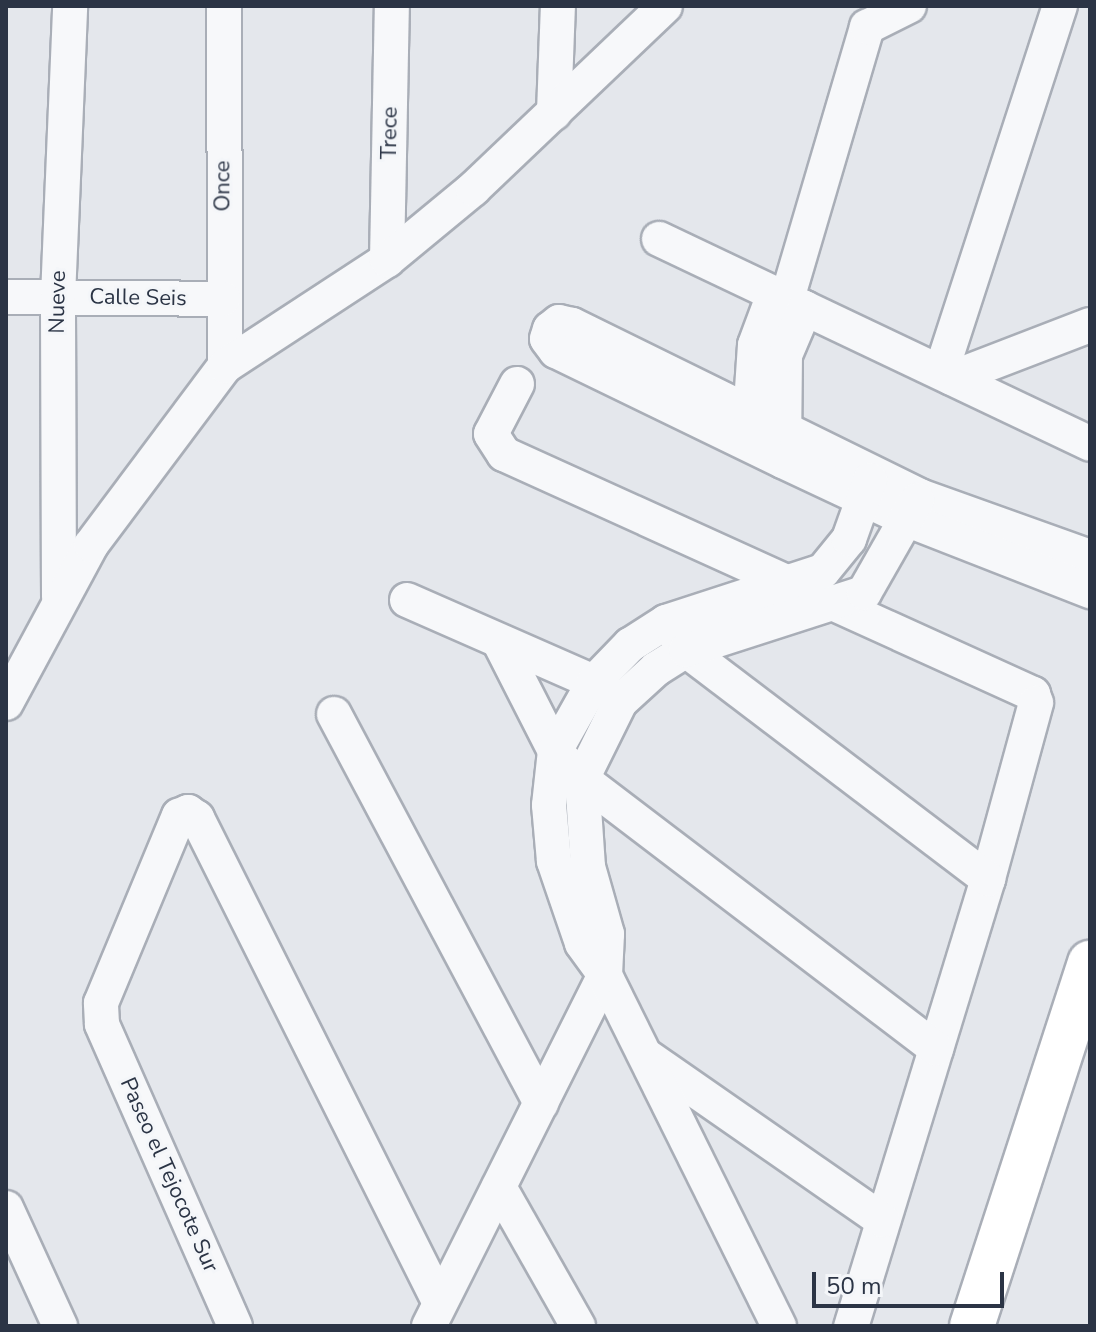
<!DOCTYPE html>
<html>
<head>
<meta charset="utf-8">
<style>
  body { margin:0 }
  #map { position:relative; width:1096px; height:1332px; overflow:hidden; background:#e4e7ec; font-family:"Nunito Sans",sans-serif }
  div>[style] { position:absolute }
  .roads { filter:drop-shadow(2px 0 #a9aeb7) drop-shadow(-2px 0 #a9aeb7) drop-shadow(0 2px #a9aeb7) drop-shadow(0 -2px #a9aeb7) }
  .minor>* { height:34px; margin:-17px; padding:0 17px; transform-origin:17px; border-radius:17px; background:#f7f8fa }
  .major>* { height:44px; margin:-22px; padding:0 22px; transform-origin:22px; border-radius:22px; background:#fff }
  span { translate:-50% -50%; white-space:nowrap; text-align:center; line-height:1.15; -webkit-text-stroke:6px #f4f6f9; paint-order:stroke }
  .street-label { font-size:22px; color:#2b3445 }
  .frame { position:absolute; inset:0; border:8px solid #2b3445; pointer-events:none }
  .scale { position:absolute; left:812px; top:1272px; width:192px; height:36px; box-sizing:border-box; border:4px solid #2b3445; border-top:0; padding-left:10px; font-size:24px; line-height:28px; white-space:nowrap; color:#2b3445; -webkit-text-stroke:6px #f4f6f9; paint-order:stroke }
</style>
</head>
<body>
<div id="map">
  <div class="roads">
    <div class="minor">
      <i style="left:224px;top:6px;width:360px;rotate:89.8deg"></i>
      <i style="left:554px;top:113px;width:107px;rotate:-87.9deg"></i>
      <i style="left:659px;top:239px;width:477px;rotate:25.4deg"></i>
      <i style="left:387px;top:260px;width:254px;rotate:-88.9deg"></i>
      <i style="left:6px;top:297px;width:217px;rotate:0.5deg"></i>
      <i style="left:787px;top:299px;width:284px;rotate:-73.6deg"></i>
      <i style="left:867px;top:27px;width:47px;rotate:-26.6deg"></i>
      <i style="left:941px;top:372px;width:385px;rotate:-72deg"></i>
      <i style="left:952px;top:378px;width:148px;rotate:-21deg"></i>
      <i style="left:517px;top:384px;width:56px;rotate:117.5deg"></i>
      <i style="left:491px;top:434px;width:24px;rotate:57deg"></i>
      <i style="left:504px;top:454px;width:581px;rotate:24.4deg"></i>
      <i style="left:1033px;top:694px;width:9px;rotate:72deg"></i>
      <i style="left:1036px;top:703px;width:182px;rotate:105.3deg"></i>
      <i style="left:988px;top:879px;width:468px;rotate:107deg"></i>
      <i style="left:749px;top:433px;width:88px;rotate:-86.1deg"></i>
      <i style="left:755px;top:345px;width:54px;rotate:-69.6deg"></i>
      <i style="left:784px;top:449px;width:94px;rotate:-89.4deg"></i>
      <i style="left:785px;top:355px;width:51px;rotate:-66.9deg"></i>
      <i style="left:1090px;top:557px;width:181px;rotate:-160.3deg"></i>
      <i style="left:920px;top:496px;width:388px;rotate:-153.8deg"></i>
      <i style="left:572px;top:325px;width:13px;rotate:-167deg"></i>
      <i style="left:559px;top:322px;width:11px;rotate:142deg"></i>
      <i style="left:550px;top:329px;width:10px;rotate:107deg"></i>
      <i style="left:547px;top:339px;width:15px;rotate:53deg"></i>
      <i style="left:556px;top:351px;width:252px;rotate:25.9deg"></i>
      <i style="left:783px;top:461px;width:136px;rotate:25.2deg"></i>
      <i style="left:906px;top:519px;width:198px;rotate:21.4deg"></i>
      <i style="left:59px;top:597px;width:300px;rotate:-90.2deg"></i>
      <i style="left:58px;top:297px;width:291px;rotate:-87.6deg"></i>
      <i style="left:407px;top:600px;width:204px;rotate:23.7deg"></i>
      <i style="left:594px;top:682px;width:21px;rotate:37deg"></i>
      <i style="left:676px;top:635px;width:18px;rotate:56deg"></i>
      <i style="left:686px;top:650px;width:379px;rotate:37.2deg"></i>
      <i style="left:500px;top:643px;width:121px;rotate:63deg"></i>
      <i style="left:555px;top:751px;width:39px;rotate:46deg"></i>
      <i style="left:582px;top:779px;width:445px;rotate:37.3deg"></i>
      <i style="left:6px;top:703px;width:179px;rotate:-61.7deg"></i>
      <i style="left:91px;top:545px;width:224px;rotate:-53.2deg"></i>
      <i style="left:225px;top:366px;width:194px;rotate:-33.2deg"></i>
      <i style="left:387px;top:260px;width:112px;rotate:-39.5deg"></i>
      <i style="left:473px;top:189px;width:265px;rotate:-43.6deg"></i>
      <i style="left:334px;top:714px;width:441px;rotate:62deg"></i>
      <i style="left:649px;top:1058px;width:284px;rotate:34.8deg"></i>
      <i style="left:499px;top:1187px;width:160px;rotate:60.4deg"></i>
      <i style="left:6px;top:1208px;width:130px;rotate:65.4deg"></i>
      <i style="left:235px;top:1326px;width:330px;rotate:-113.8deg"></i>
      <i style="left:102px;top:1024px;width:21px;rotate:-93deg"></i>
      <i style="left:101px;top:1003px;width:203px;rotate:-67.4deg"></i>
      <i style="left:179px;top:816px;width:10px;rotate:-24deg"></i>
      <i style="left:188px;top:812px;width:11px;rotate:34deg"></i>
      <i style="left:197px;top:818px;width:542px;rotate:63.39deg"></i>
      <i style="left:429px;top:1326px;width:393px;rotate:-63.4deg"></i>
      <i style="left:605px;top:975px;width:41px;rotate:-87.2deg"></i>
      <i style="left:607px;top:934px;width:70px;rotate:-105.8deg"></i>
      <i style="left:588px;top:867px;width:88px;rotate:-93.9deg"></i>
      <i style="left:582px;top:779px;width:86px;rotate:-63.7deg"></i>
      <i style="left:620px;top:702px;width:49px;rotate:-42.5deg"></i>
      <i style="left:656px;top:669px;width:36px;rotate:-32deg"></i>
      <i style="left:686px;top:650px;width:187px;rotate:-17.8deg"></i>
      <i style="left:864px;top:593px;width:107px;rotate:-60.3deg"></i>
      <i style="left:779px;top:1326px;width:392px;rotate:-116.4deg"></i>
      <i style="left:605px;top:975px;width:39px;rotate:-126deg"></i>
      <i style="left:582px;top:943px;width:87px;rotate:-108.9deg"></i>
      <i style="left:554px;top:861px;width:56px;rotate:-95.1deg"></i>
      <i style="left:549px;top:805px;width:54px;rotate:-83.7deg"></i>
      <i style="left:555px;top:751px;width:79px;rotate:-60.5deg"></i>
      <i style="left:594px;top:682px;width:52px;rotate:-45.8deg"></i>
      <i style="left:630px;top:645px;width:43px;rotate:-32.6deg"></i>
      <i style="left:666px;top:622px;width:165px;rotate:-18deg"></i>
      <i style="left:823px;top:571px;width:41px;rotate:-50.9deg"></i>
      <i style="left:849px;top:539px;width:63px;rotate:-70.4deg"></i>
    </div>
    <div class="major">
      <i style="left:972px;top:1326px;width:382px;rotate:-72deg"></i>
    </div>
  </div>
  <div class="street-label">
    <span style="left:390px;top:133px;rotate:-89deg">Trece</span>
    <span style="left:223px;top:186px;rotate:-90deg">Once</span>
    <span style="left:138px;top:298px;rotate:1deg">Calle Seis</span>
    <span style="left:58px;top:302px;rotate:-89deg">Nueve</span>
    <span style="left:169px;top:1175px;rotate:66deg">Paseo el Tejocote Sur</span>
  </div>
  <div class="frame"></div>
  <div class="scale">50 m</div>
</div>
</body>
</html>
